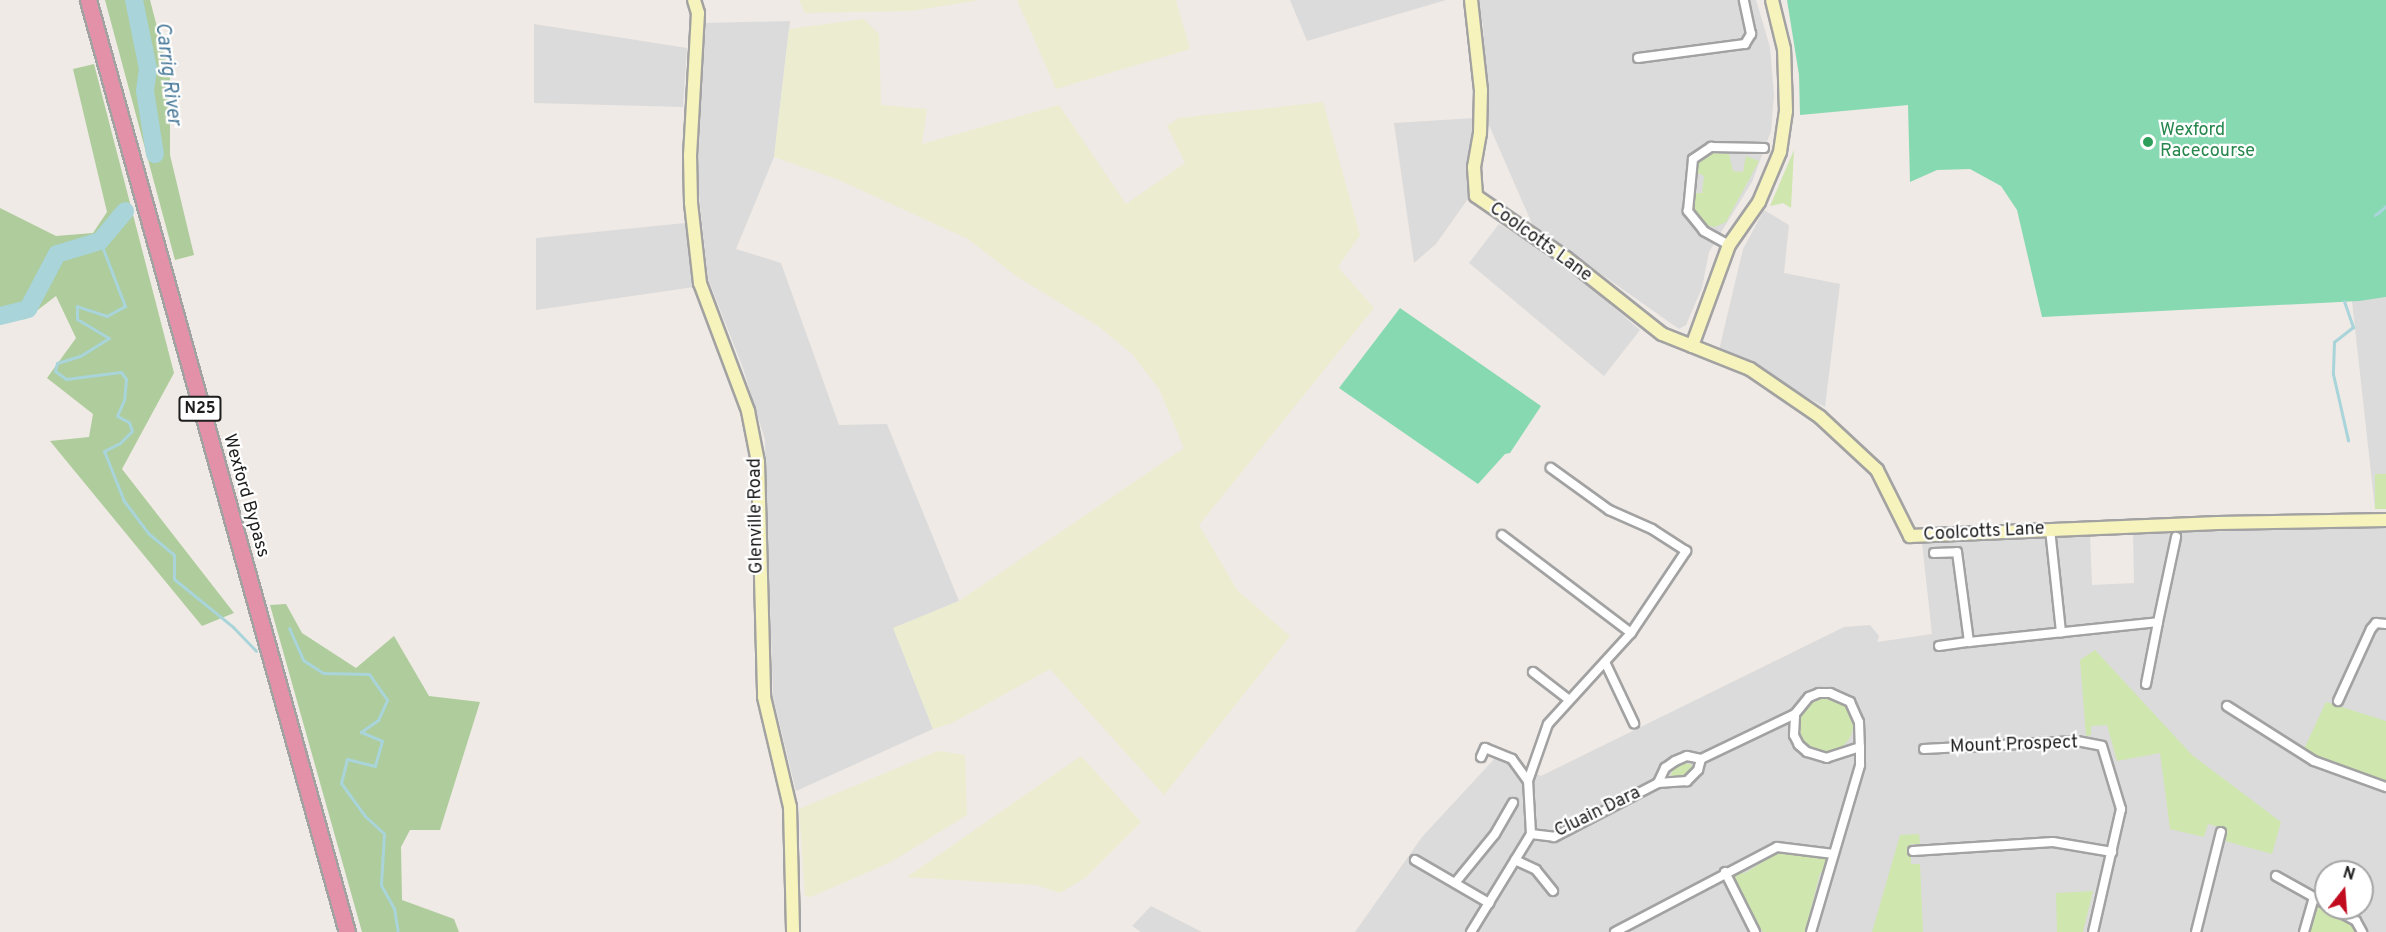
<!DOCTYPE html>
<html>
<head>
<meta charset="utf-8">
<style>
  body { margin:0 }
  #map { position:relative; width:2386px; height:932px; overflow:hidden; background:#efeae5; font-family:Overpass,sans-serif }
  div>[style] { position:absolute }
  .residential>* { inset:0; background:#dcdbdb }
  .farmland>* { inset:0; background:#ececd1 }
  .grass>* { inset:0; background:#cfe6ae }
  .round { border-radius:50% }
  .forest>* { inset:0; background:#afcc9c }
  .pitch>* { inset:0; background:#87d9b1 }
  .stream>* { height:3px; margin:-1.5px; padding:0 1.5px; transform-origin:1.5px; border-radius:1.5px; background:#a8d4da }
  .river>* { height:18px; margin:-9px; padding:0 9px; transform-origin:9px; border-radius:9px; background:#a8d4da }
  .roads { filter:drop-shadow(2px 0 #a2a2a2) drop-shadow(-2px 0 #a2a2a2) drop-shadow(0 2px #a2a2a2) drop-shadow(0 -2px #a2a2a2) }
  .street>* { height:8px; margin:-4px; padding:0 4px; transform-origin:4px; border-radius:4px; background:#fff }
  .secondary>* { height:12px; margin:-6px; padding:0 6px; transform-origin:6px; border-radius:6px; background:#f6f3bc }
  .highway>* { height:15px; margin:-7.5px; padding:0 7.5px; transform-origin:7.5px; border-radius:7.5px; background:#e291a9 }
  .dots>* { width:16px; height:16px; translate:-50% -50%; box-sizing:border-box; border:3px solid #fff; border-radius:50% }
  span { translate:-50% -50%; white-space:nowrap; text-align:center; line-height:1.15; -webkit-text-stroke:4.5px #fff; paint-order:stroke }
  .shield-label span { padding:2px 4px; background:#fff; border:2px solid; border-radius:4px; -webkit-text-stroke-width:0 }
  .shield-label { font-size:16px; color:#1e1e1e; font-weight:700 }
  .leisure-label { font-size:18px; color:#27864d }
  .left { translate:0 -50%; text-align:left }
  .street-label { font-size:18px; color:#1e1e1e }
  .water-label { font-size:20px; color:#4a7a9a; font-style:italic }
  .north { position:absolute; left:2314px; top:860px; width:60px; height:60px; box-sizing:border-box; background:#fff; border:2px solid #a5a5a5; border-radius:50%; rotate:17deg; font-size:16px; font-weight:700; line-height:24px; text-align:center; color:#1e1e1e }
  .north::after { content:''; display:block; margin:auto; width:21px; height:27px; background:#c10c1f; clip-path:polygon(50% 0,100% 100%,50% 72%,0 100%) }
</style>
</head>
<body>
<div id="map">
  <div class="residential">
    <i style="clip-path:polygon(1290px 0,1446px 0,1307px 41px)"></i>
    <i style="clip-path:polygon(1476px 0,1756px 0,1770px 47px,1774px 95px,1771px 131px,1752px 182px,1709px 252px,1702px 288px,1686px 325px,1679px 329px,1533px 226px,1489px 125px,1483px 24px)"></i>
    <i style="clip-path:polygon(790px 21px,774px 157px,736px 249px,781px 263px,839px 425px,887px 424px,959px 601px,894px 628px,933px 729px,796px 791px,773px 697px,765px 440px,743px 368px,708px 279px,695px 158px,706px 23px)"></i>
    <i style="clip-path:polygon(534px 24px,687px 48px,683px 107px,534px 103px)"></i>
    <i style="clip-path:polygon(1474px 118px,1468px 161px,1470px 196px,1436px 244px,1414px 263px,1394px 123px)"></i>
    <i style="clip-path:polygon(1764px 210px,1789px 225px,1784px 273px,1840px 284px,1825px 407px,1719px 350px,1743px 249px)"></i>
    <i style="clip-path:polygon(685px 223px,694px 287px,536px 310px,536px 238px)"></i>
    <i style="clip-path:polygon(1499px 224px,1557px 259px,1640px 330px,1604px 376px,1469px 263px)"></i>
    <i style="clip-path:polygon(2386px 297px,2386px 509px,2375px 509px,2352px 301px)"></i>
    <i style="clip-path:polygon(evenodd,2386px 528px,2386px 932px,1355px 932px,1422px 837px,1497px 756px,1541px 776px,1844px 627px,1870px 625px,1879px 636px,1877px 642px,1932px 634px,1922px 543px,2090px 535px,2092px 585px,2134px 583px,2133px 533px,2386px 528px,2326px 872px,2362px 872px,2362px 908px,2326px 908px,2326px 872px)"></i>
    <i style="clip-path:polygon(1151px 906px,1202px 932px,1141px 932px,1132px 926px)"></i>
  </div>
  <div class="farmland">
    <i style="clip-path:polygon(799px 0,980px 0,911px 11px,805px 13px)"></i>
    <i style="clip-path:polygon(1017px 0,1176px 0,1190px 49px,1056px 89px)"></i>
    <i style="clip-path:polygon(864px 19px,879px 34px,881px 105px,927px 109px,922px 144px,1059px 105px,1126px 204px,1185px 163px,1167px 126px,1179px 118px,1323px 102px,1360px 235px,1338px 267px,1374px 308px,1199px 525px,1237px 590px,1290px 636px,1164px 795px,1050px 669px,952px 723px,933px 729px,893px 628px,959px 601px,1184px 448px,1159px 389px,1132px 354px,1098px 326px,1016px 276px,968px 239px,839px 180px,774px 157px,789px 29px)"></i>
    <i style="clip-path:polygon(938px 751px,965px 755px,967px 815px,891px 862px,811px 897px,805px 896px,799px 809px)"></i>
    <i style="clip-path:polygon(1081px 756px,1141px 822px,1085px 878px,1060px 893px,1036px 885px,907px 877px)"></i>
  </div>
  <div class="grass">
    <i style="clip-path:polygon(1794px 150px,1791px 208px,1783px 203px,1770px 206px)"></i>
    <i style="clip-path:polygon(1710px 153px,1729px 154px,1733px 171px,1743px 172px,1746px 156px,1759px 161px,1726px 222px,1715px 227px,1706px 225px,1693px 210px,1696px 193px,1702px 193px,1704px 176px,1696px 172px,1697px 161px)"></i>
    <i style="clip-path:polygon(2375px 474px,2386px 474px,2386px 509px,2375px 509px)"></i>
    <i style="clip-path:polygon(2095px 650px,2192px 755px,2281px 822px,2272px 854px,2225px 841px,2227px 829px,2208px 824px,2204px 837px,2170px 829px,2160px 753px,2117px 761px,2107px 725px,2091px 726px,2091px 735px,2086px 736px,2080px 660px)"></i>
    <i class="round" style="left:1799px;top:698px;width:54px;height:54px"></i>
    <i style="clip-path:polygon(2326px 702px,2386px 721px,2386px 784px,2303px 751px)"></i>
    <i style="clip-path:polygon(1684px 763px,1693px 765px,1688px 776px,1669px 779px,1675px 766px)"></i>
    <i style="clip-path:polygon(1919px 834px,1920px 844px,1911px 844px,1911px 864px,1920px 864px,1923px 932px,1872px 932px,1900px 835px)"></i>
    <i style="clip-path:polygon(1780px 851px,1825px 855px,1828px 859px,1825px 871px,1820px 873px,1805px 932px,1763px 932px,1732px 880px,1735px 873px,1745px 873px)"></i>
    <i style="clip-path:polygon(2093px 891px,2083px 932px,2057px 932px,2056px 893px)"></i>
    <i style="clip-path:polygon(2318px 907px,2348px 922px,2357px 932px,2309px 932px)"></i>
  </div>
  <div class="forest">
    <i style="clip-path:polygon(105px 0,150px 0,170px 77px,170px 155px,194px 255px,175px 260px)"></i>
    <i style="clip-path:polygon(94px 64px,174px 373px,122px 469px,234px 613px,202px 626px,50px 441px,89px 437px,93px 414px,47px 378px,76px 338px,56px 296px,26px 319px,0 322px,0 208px,56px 236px,93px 233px,107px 212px,73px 69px)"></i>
    <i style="clip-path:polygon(286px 604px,302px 633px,356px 668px,394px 636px,429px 696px,480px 702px,440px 830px,410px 830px,401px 847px,402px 900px,454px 919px,459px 932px,362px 932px,270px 605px)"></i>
  </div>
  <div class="pitch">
    <i style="clip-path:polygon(1787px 0,2386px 0,2386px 297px,2359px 301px,2042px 317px,2017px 210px,2001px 186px,1970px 169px,1937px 170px,1910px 182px,1908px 105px,1800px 115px,1799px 75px)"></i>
    <i style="clip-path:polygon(1400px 308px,1541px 406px,1510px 453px,1505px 454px,1478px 484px,1339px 388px)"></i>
  </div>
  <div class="stream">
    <i style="left:2375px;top:215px;width:14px;rotate:-39deg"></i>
    <i style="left:100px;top:241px;width:70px;rotate:69deg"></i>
    <i style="left:125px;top:306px;width:21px;rotate:151deg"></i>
    <i style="left:107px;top:316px;width:32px;rotate:-162deg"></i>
    <i style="left:77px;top:306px;width:13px;rotate:90deg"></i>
    <i style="left:77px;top:319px;width:37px;rotate:31deg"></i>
    <i style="left:109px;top:338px;width:34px;rotate:148deg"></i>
    <i style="left:80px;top:356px;width:24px;rotate:163deg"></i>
    <i style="left:57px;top:363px;width:8px;rotate:104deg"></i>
    <i style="left:55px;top:371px;width:14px;rotate:36deg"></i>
    <i style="left:66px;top:379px;width:55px;rotate:-7.3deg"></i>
    <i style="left:121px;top:372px;width:9px;rotate:54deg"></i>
    <i style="left:126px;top:379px;width:21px;rotate:95deg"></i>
    <i style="left:124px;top:400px;width:17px;rotate:114deg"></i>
    <i style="left:117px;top:416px;width:13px;rotate:27deg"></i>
    <i style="left:129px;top:422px;width:9px;rotate:72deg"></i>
    <i style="left:132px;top:431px;width:17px;rotate:135deg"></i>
    <i style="left:120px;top:443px;width:18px;rotate:153deg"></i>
    <i style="left:104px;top:451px;width:54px;rotate:68.2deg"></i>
    <i style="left:124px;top:501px;width:40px;rotate:53deg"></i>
    <i style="left:148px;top:533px;width:34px;rotate:40deg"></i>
    <i style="left:174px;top:555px;width:24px;rotate:90deg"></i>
    <i style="left:174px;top:579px;width:76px;rotate:39.1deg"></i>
    <i style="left:233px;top:627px;width:33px;rotate:46deg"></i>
    <i style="left:2344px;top:301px;width:28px;rotate:71deg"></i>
    <i style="left:2353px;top:327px;width:24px;rotate:142deg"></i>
    <i style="left:2334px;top:342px;width:32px;rotate:92deg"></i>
    <i style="left:2333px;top:374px;width:68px;rotate:77.2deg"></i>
    <i style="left:289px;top:628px;width:35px;rotate:66deg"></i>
    <i style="left:303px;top:660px;width:24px;rotate:33deg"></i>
    <i style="left:323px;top:673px;width:46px;rotate:1.2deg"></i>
    <i style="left:369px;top:674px;width:32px;rotate:55deg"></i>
    <i style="left:387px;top:700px;width:22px;rotate:114deg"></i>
    <i style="left:378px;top:720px;width:21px;rotate:145deg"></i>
    <i style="left:361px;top:732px;width:23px;rotate:23deg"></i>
    <i style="left:382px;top:741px;width:26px;rotate:106deg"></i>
    <i style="left:375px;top:766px;width:29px;rotate:-166deg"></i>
    <i style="left:347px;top:759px;width:25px;rotate:104deg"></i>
    <i style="left:341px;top:783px;width:41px;rotate:54deg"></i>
    <i style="left:365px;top:816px;width:26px;rotate:43deg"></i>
    <i style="left:384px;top:834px;width:51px;rotate:93.4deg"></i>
    <i style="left:381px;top:885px;width:26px;rotate:61deg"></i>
    <i style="left:394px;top:908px;width:24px;rotate:81deg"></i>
  </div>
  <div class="river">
    <i style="left:134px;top:0;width:70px;rotate:78.5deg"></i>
    <i style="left:148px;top:69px;width:22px;rotate:98deg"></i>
    <i style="left:145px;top:91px;width:64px;rotate:81deg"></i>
    <i style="left:0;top:316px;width:29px;rotate:-14deg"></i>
    <i style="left:28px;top:309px;width:62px;rotate:-62.2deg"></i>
    <i style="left:57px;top:254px;width:45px;rotate:-16.8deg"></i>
    <i style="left:100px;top:241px;width:39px;rotate:-50deg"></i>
  </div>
  <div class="roads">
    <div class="street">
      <i style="left:1638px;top:58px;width:108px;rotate:-7.5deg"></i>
      <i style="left:1745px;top:44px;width:12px;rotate:-59deg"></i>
      <i style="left:1751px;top:34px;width:35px;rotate:-102deg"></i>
      <i style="left:1729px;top:245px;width:29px;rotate:-151deg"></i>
      <i style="left:1704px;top:231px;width:26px;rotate:-129deg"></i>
      <i style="left:1688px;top:211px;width:52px;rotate:-84.5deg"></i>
      <i style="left:1693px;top:159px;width:22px;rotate:-34deg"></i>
      <i style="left:1711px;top:147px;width:53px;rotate:1.1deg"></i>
      <i style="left:2050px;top:529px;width:104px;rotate:83.9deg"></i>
      <i style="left:1502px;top:535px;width:162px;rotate:37.2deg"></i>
      <i style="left:1934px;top:553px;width:23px;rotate:-2deg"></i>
      <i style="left:1957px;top:552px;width:91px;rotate:82.4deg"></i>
      <i style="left:1969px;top:642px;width:190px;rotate:-6deg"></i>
      <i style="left:2158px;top:622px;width:87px;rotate:-78deg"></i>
      <i style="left:1939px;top:646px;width:30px;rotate:-8deg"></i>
      <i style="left:1605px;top:662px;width:68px;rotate:64.6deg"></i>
      <i style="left:1533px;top:672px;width:44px;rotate:37.6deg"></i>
      <i style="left:2146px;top:684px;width:63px;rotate:-79deg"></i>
      <i style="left:1819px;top:693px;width:11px"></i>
      <i style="left:1830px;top:693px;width:22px;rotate:24deg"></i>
      <i style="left:1850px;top:702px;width:22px;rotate:66deg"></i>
      <i style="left:1859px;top:722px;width:25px;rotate:88deg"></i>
      <i style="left:1860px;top:747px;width:35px;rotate:162deg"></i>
      <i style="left:1827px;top:758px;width:21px;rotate:-163deg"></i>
      <i style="left:1807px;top:752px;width:11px;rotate:-139deg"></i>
      <i style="left:1799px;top:745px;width:11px;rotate:-117deg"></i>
      <i style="left:1794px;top:735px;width:21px;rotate:-87deg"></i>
      <i style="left:1795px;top:714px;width:22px;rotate:-51deg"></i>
      <i style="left:1809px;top:697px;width:11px;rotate:-22deg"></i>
      <i style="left:2338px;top:701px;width:79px;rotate:-65.4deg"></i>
      <i style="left:2371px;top:629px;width:8px;rotate:-50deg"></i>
      <i style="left:2376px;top:623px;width:10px;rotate:6deg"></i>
      <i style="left:2227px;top:706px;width:103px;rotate:32.3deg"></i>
      <i style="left:2314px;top:761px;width:77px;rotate:19.9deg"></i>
      <i style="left:1924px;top:749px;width:153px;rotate:-3deg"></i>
      <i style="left:2077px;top:741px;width:25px;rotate:11deg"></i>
      <i style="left:2102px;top:746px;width:66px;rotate:73.2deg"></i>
      <i style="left:2121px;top:809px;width:126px;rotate:102.8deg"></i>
      <i style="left:1481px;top:757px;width:10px;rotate:-66deg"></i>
      <i style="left:1485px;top:748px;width:29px;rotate:22deg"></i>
      <i style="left:1512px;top:759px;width:27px;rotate:54deg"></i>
      <i style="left:1701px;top:759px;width:11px;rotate:105deg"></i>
      <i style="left:1698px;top:770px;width:16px;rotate:135deg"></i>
      <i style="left:1687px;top:781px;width:29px;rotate:176deg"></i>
      <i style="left:1658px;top:783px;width:17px;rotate:-65deg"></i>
      <i style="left:1665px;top:768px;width:12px;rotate:-35deg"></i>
      <i style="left:1675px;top:761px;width:13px;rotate:-23deg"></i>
      <i style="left:1687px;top:756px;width:14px;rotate:12deg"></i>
      <i style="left:1701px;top:759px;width:104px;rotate:-25.6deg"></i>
      <i style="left:1531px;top:834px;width:53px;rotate:-93.2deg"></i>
      <i style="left:1528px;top:781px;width:60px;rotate:-70.7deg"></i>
      <i style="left:1548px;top:724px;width:123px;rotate:-47.6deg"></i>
      <i style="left:1631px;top:633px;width:99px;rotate:-56.1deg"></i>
      <i style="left:1686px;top:551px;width:40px;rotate:-147.1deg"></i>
      <i style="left:1652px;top:529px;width:47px;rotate:-156.2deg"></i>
      <i style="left:1609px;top:510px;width:72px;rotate:-144.1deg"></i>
      <i style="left:1531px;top:834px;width:23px;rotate:7deg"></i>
      <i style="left:1554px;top:837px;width:117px;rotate:-27.4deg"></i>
      <i style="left:1913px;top:851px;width:140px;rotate:-3.7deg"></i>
      <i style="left:2053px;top:842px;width:60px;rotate:9.6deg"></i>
      <i style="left:1415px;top:860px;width:86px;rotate:30.2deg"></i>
      <i style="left:1515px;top:860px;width:23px;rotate:25deg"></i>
      <i style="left:1536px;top:870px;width:27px;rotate:51deg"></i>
      <i style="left:1725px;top:872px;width:67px;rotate:63.4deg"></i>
      <i style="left:2276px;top:876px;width:57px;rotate:29.2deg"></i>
      <i style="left:1455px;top:883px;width:63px;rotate:-50.8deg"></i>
      <i style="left:1495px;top:834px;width:36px;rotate:-60deg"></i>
      <i style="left:2332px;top:908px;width:27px;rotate:28deg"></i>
      <i style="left:2356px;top:921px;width:13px;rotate:61deg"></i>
      <i style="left:1471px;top:932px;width:115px;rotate:-58.5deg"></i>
      <i style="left:1615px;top:932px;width:183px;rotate:-27.7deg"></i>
      <i style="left:1777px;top:847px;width:57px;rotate:7deg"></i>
      <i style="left:1811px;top:932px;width:174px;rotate:-73.6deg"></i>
      <i style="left:1860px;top:765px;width:18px;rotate:-90deg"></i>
      <i style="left:2196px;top:932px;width:103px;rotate:-76deg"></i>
      <i style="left:2304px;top:932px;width:36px;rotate:-74deg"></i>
    </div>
    <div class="secondary">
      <i style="left:694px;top:0;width:14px;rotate:73deg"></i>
      <i style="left:698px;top:13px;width:142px;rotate:93.2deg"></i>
      <i style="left:690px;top:155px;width:48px;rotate:88.8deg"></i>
      <i style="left:691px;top:203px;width:81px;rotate:83.6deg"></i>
      <i style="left:700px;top:283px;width:137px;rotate:69.4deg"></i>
      <i style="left:748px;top:411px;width:52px;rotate:78.9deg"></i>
      <i style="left:758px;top:462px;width:235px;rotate:88.5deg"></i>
      <i style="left:764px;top:697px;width:113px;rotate:76.7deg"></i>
      <i style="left:790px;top:807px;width:125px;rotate:88.6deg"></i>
      <i style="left:1471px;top:0;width:91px;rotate:83.7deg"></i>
      <i style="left:1481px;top:90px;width:43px;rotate:91.3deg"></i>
      <i style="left:1480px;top:133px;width:35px;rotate:100deg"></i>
      <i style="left:1474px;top:167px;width:29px;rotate:86deg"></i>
      <i style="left:1476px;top:196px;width:109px;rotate:34.6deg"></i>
      <i style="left:1566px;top:258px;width:122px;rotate:38.4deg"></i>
      <i style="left:1662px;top:334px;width:95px;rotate:21.7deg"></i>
      <i style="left:1750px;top:369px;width:85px;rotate:34.4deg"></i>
      <i style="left:1820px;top:417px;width:78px;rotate:42.9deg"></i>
      <i style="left:1877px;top:470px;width:74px;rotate:63.4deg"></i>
      <i style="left:1910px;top:536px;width:308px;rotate:-2.4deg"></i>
      <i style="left:2218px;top:523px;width:168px;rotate:-1deg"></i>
      <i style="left:1692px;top:346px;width:108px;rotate:-69.9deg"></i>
      <i style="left:1729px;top:245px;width:52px;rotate:-55.1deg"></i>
      <i style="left:1759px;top:202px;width:54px;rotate:-67.2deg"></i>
      <i style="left:1780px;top:152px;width:41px;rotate:-81.7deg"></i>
      <i style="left:1786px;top:111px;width:62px;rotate:-91.8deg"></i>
      <i style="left:1784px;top:49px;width:50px;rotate:-103.8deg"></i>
    </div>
    <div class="highway">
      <i style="left:88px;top:0;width:967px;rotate:74.47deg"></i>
    </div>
  </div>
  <div class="dots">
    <i style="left:2148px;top:142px;background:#2e9e5b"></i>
  </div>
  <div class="shield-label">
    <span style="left:200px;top:409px">N25</span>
  </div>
  <div class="leisure-label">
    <span class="left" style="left:2160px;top:142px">Wexford<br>Racecourse</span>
  </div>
  <div class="street-label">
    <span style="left:1540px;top:243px;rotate:36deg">Coolcotts Lane</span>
    <span style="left:245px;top:496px;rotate:74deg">Wexford Bypass</span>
    <span style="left:757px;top:516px;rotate:-91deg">Glenville Road</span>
    <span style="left:1984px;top:533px;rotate:-3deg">Coolcotts Lane</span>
    <span style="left:2014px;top:746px;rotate:-2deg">Mount Prospect</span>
    <span style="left:1598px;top:813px;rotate:-26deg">Cluain Dara</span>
  </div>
  <div class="water-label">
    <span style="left:167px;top:74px;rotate:83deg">Carrig River</span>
  </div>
  <div class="north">N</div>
</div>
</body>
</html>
